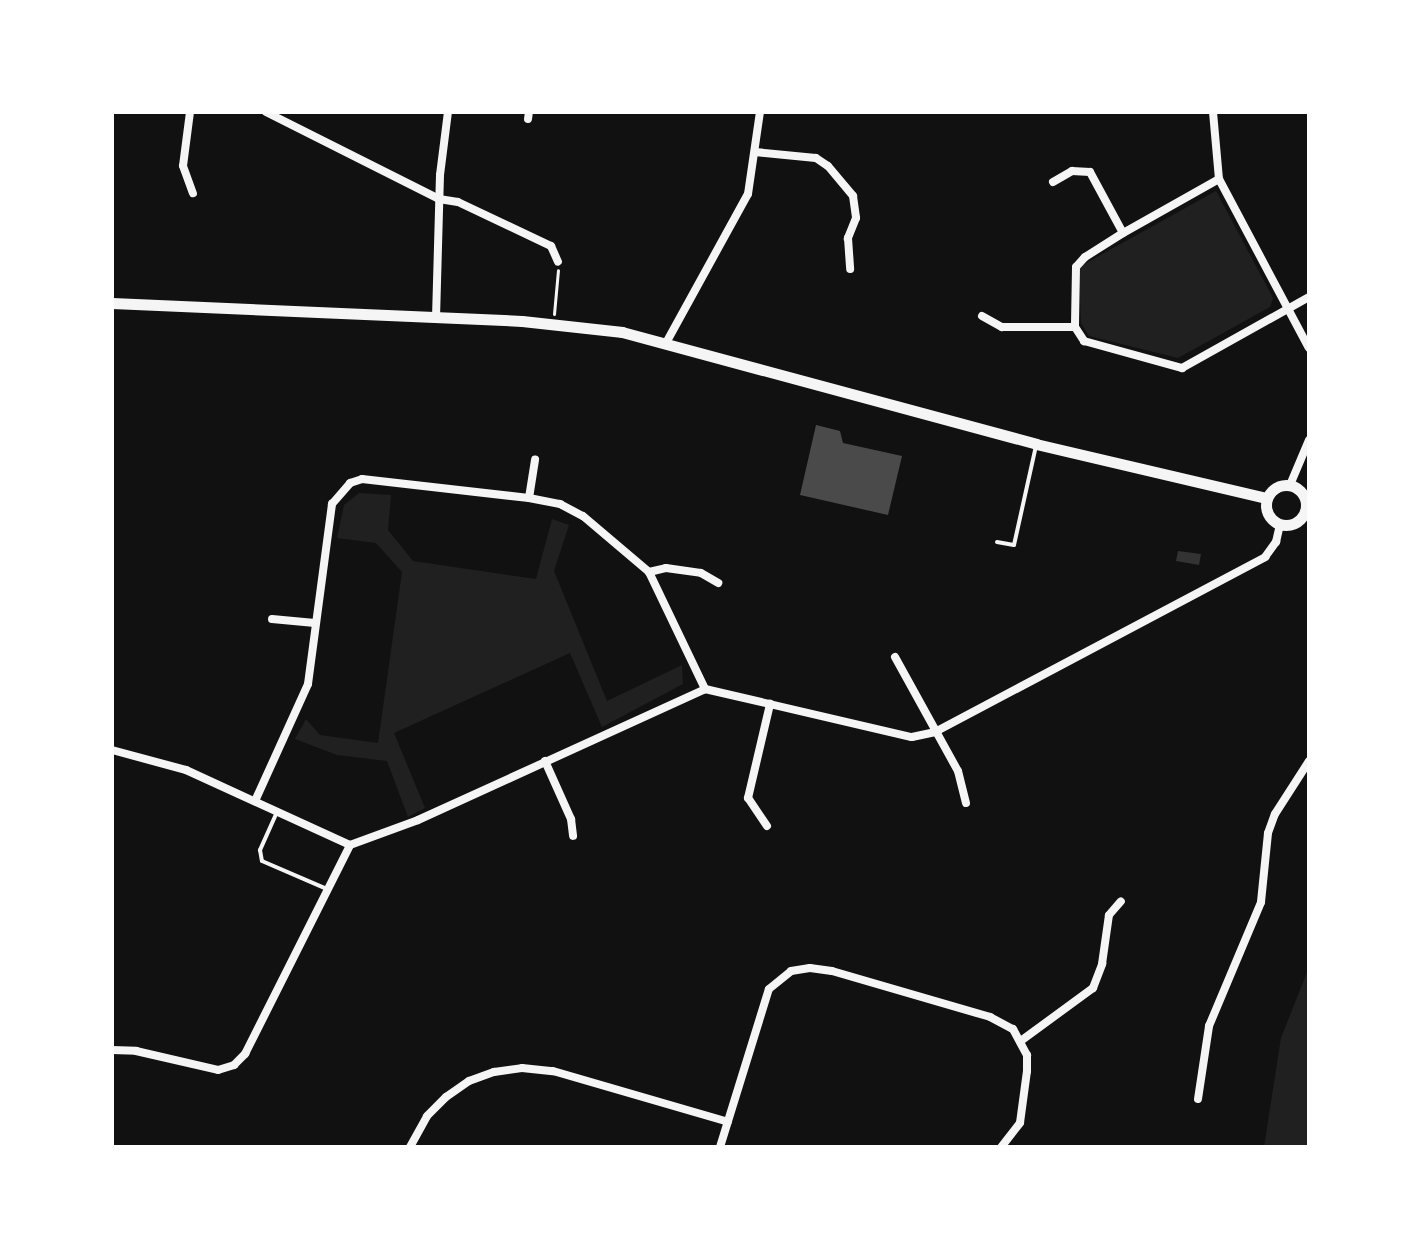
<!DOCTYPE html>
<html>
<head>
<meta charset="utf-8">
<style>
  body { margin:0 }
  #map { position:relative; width:1421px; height:1259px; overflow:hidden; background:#111; font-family:"Fira Sans Condensed",sans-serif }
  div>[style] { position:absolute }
  .green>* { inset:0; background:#202020 }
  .water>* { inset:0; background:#333 }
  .building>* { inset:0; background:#4a4a4a }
  .path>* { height:3px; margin:-1.5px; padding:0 1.5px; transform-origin:1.5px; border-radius:1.5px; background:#f5f5f5 }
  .service>* { height:4px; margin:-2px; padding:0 2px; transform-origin:2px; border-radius:2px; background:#f5f5f5 }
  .minor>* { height:8px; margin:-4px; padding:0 4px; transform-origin:4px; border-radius:4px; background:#f5f5f5 }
  .tertiary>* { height:11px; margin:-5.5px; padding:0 5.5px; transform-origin:5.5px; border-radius:5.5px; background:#f5f5f5 }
  .tertiary>.ring { margin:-5.5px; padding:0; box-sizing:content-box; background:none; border:11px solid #f5f5f5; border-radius:50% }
  span { translate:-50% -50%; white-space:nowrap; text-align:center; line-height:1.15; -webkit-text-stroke:6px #fff; paint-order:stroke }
  .frame { position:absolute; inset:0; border:114px solid #fff; pointer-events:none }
</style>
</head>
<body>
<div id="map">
  <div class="green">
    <i style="clip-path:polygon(1216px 191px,1273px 298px,1270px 307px,1178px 358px,1089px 336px,1081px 323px,1079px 267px)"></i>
    <i style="clip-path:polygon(359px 493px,391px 495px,388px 530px,413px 561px,536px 579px,552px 519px,569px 525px,554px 571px,607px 701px,682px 665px,683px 684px,602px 727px,570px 653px,394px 733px,425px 808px,408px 817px,387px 761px,337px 755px,295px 739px,306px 719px,320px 735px,378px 743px,402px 572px,376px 543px,337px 538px,344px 505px)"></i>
    <i style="clip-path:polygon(1309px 967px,1309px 1147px,1264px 1147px,1281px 1038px)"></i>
  </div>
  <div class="water">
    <i style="clip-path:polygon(1178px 551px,1201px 554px,1199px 565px,1176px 561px)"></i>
  </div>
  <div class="building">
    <i style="clip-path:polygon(816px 425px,840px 431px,843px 443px,902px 456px,888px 515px,800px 495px)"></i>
  </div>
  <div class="path">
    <i style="left:554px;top:314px;width:44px;rotate:-84.8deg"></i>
  </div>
  <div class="service">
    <i style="left:997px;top:542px;width:17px;rotate:10deg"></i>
    <i style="left:1014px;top:545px;width:101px;rotate:-77.5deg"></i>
    <i style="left:277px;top:812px;width:42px;rotate:114.1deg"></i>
    <i style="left:260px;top:850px;width:11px;rotate:80deg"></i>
    <i style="left:262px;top:861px;width:71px;rotate:23.3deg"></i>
  </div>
  <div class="minor">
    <i style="left:190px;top:112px;width:54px;rotate:97.4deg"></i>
    <i style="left:183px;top:166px;width:29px;rotate:70deg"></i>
    <i style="left:266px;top:112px;width:194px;rotate:26.7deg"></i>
    <i style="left:439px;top:199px;width:19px;rotate:9deg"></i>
    <i style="left:458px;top:202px;width:103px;rotate:25.3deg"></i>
    <i style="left:551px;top:246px;width:17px;rotate:66deg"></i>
    <i style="left:1213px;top:112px;width:67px;rotate:84.9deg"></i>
    <i style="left:1219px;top:179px;width:191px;rotate:62deg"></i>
    <i style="left:528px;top:119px;width:7px;rotate:-82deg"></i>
    <i style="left:755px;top:152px;width:61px;rotate:5.6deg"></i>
    <i style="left:816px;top:158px;width:14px;rotate:34deg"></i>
    <i style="left:828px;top:166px;width:39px;rotate:50deg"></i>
    <i style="left:853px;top:196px;width:22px;rotate:82deg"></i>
    <i style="left:856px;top:218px;width:22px;rotate:112deg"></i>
    <i style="left:848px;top:238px;width:31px;rotate:86deg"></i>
    <i style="left:1219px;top:179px;width:110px;rotate:150.6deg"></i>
    <i style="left:1123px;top:233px;width:45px;rotate:147.7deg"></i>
    <i style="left:1085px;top:257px;width:13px;rotate:132deg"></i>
    <i style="left:1076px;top:267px;width:60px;rotate:91deg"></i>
    <i style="left:1075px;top:327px;width:17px;rotate:57deg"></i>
    <i style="left:1084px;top:341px;width:102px;rotate:15.4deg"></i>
    <i style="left:1182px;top:368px;width:145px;rotate:-29.2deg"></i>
    <i style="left:1053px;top:182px;width:22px;rotate:-30deg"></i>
    <i style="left:1072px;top:171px;width:18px;rotate:3deg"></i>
    <i style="left:1090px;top:172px;width:69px;rotate:61.6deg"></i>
    <i style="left:982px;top:316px;width:23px;rotate:29deg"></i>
    <i style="left:1002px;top:327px;width:73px"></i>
    <i style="left:436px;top:318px;width:143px;rotate:-88.4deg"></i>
    <i style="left:440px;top:175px;width:64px;rotate:-82.8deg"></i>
    <i style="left:666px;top:343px;width:170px;rotate:-61.2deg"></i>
    <i style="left:748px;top:194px;width:83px;rotate:-81.7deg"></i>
    <i style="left:1290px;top:485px;width:49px;rotate:-67.1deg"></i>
    <i style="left:529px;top:498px;width:39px;rotate:-81deg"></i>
    <i style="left:649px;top:572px;width:17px;rotate:-13deg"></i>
    <i style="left:666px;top:568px;width:35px;rotate:8deg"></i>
    <i style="left:701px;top:573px;width:20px;rotate:30deg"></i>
    <i style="left:272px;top:619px;width:43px;rotate:5.3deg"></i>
    <i style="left:895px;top:657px;width:130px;rotate:61.1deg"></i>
    <i style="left:958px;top:771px;width:33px;rotate:76deg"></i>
    <i style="left:112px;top:750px;width:77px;rotate:15.1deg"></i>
    <i style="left:186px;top:770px;width:180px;rotate:24.6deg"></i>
    <i style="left:545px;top:761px;width:64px;rotate:65.9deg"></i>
    <i style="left:571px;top:819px;width:17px;rotate:83deg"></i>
    <i style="left:255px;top:801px;width:128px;rotate:-65.6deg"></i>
    <i style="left:308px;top:684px;width:182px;rotate:-82.4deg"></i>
    <i style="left:332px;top:504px;width:28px;rotate:-49deg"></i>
    <i style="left:350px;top:483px;width:13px;rotate:-18deg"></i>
    <i style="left:362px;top:479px;width:168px;rotate:6.5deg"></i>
    <i style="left:529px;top:498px;width:32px;rotate:11deg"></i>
    <i style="left:560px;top:504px;width:26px;rotate:28deg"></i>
    <i style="left:583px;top:516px;width:87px;rotate:40.3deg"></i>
    <i style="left:649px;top:572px;width:130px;rotate:64.4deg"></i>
    <i style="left:767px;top:826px;width:34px;rotate:-124deg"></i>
    <i style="left:748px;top:798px;width:97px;rotate:-76.8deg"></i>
    <i style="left:1022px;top:1040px;width:88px;rotate:-36.2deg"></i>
    <i style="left:1093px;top:988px;width:26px;rotate:-69deg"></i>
    <i style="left:1102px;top:964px;width:49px;rotate:-81.9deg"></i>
    <i style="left:1109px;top:915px;width:18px;rotate:-49deg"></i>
    <i style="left:112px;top:1050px;width:24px;rotate:2deg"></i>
    <i style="left:136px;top:1051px;width:84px;rotate:13deg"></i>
    <i style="left:218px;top:1070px;width:17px;rotate:-17deg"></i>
    <i style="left:234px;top:1065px;width:16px;rotate:-45deg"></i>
    <i style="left:245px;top:1054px;width:234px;rotate:-63.3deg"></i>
    <i style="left:350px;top:845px;width:72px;rotate:-20.2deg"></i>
    <i style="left:418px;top:820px;width:315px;rotate:-24.5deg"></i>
    <i style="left:705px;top:689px;width:212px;rotate:13.1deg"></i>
    <i style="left:912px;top:737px;width:24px;rotate:-12deg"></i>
    <i style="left:935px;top:732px;width:374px;rotate:-27.9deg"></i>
    <i style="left:1265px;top:557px;width:19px;rotate:-54deg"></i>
    <i style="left:1276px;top:542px;width:18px;rotate:-77deg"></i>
    <i style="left:1198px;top:1099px;width:74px;rotate:-81.4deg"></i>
    <i style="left:1209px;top:1026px;width:134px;rotate:-67.2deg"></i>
    <i style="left:1261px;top:902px;width:69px;rotate:-84.2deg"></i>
    <i style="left:1268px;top:833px;width:20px;rotate:-70deg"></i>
    <i style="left:1275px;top:814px;width:63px;rotate:-57.3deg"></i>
    <i style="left:410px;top:1147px;width:35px;rotate:-61deg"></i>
    <i style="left:427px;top:1116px;width:27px;rotate:-45deg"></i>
    <i style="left:446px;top:1097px;width:28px;rotate:-35deg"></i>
    <i style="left:469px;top:1081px;width:27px;rotate:-20deg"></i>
    <i style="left:494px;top:1072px;width:28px;rotate:-8deg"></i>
    <i style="left:522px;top:1068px;width:31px;rotate:6deg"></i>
    <i style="left:553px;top:1071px;width:182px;rotate:16.2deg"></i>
    <i style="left:720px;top:1147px;width:165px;rotate:-72.8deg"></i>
    <i style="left:769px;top:989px;width:28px;rotate:-39deg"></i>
    <i style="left:791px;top:971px;width:19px;rotate:-9deg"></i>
    <i style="left:810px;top:968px;width:22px;rotate:8deg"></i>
    <i style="left:832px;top:971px;width:165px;rotate:16.2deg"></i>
    <i style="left:990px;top:1017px;width:26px;rotate:28deg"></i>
    <i style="left:1013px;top:1029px;width:30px;rotate:62deg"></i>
    <i style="left:1027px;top:1055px;width:16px;rotate:90deg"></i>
    <i style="left:1027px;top:1071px;width:52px;rotate:97.7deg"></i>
    <i style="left:1020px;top:1123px;width:31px;rotate:128deg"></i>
  </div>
  <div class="tertiary">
    <i style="left:112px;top:303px;width:410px;rotate:2.5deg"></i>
    <i style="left:522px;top:321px;width:101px;rotate:6.3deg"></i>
    <i style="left:622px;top:332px;width:429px;rotate:15.1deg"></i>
    <i style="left:1036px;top:444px;width:237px;rotate:13.2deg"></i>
    <i class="ring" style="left:1266px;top:485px;width:29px;height:29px"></i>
  </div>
  <div class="frame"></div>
</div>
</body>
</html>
